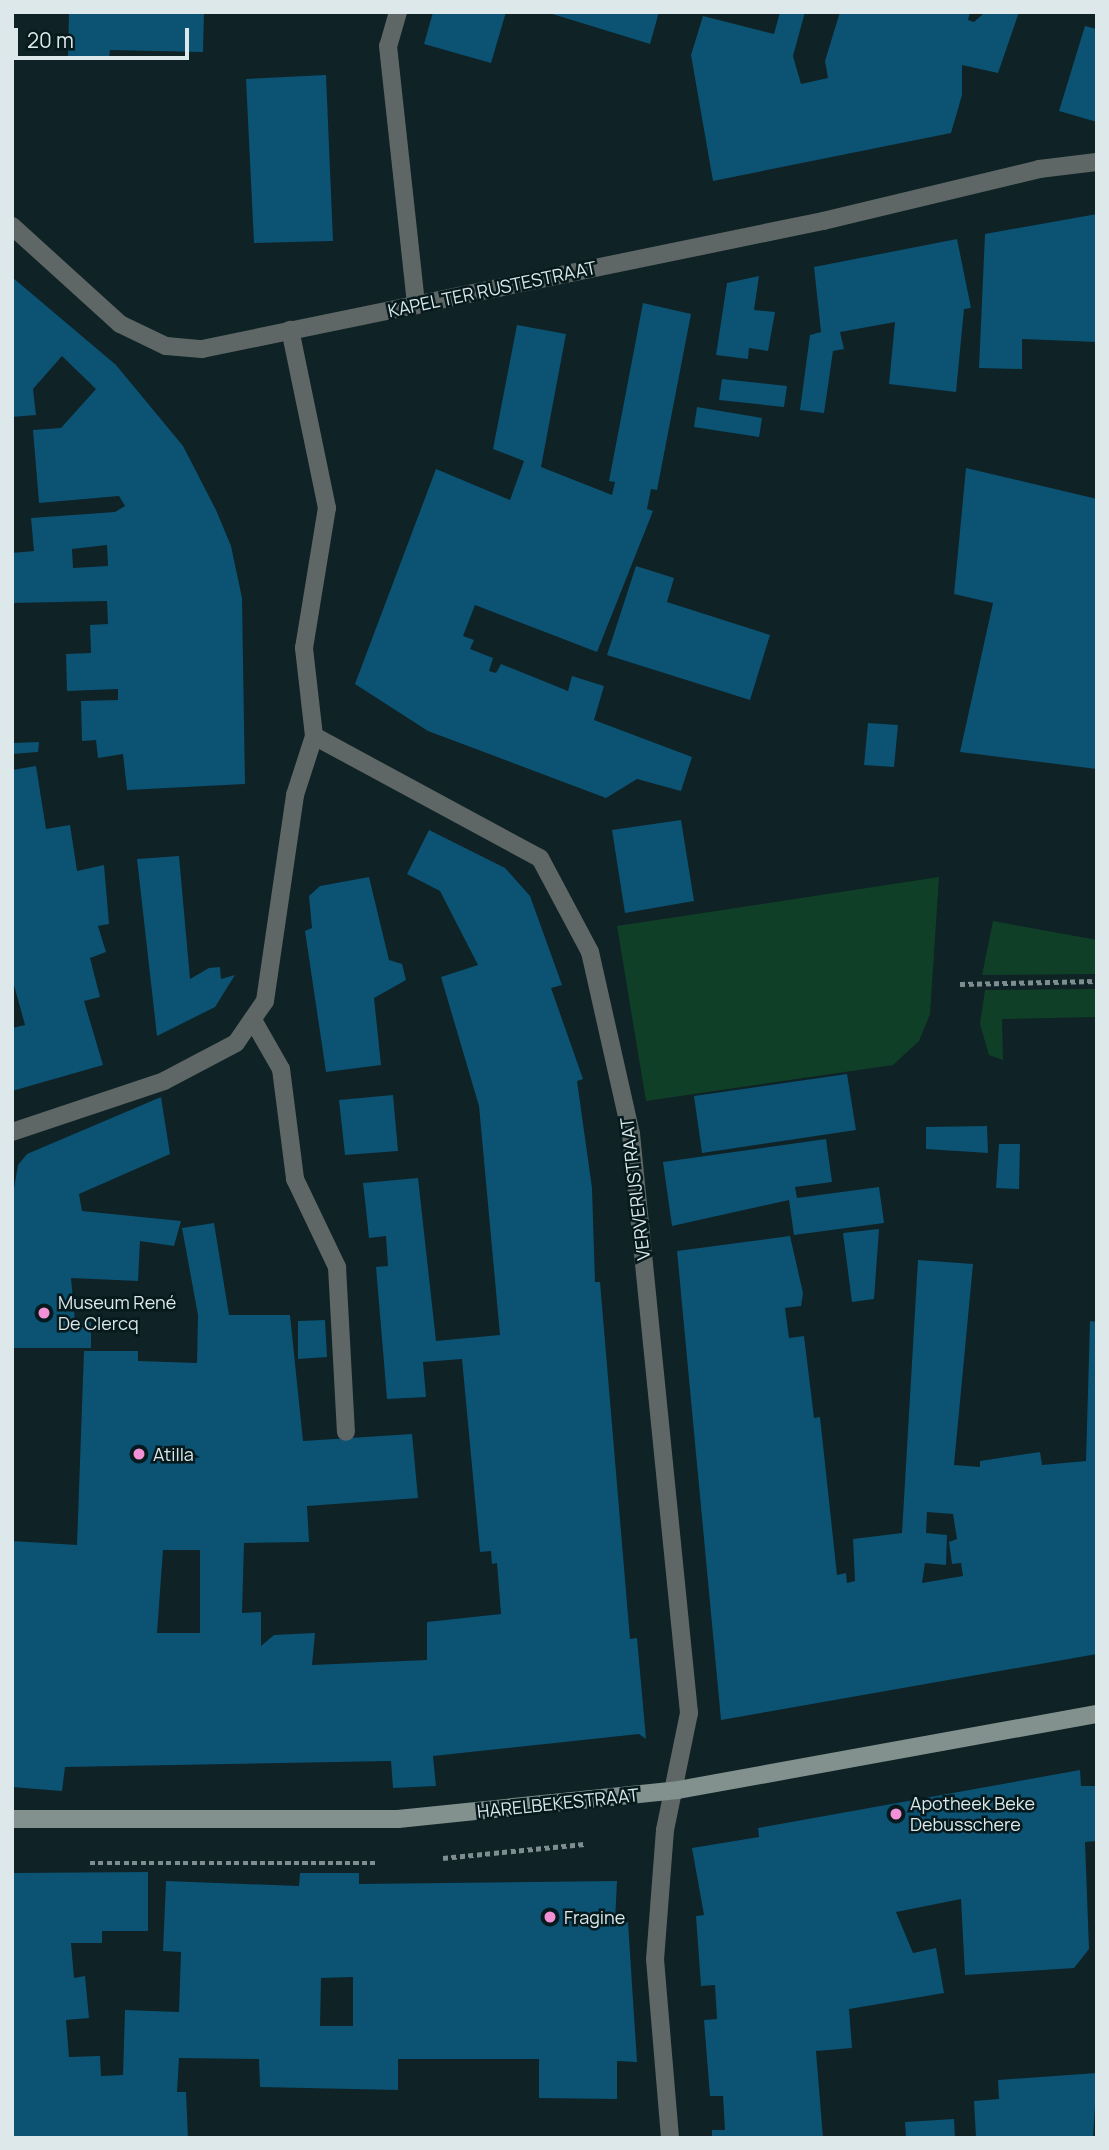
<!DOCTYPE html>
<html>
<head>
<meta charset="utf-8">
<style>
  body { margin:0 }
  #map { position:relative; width:1109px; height:2150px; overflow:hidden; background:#0f2225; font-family:Manrope,sans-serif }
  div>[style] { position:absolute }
  .green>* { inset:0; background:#103f28 }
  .building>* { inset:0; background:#0b5273 }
  .path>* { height:4.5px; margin-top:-2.25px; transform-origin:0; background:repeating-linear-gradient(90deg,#7e8d90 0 5px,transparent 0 8.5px) }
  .lane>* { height:18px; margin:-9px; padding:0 9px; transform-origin:9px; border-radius:9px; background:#5e6765 }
  .street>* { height:18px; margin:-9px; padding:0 9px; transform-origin:9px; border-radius:9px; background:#5e6765 }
  .secondary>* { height:18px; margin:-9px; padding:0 9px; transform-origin:9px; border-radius:9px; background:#82918e }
  .dots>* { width:19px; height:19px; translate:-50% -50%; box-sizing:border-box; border:4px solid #06191c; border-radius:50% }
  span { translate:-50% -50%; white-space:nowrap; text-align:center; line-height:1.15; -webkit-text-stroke:5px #06191c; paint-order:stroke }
  .street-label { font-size:18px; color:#dce8ea }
  .poi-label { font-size:18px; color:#dce8ea }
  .left { translate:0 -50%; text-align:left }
  .frame { position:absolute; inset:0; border:14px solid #dce8ea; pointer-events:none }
  .scale { position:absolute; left:14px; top:28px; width:175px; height:32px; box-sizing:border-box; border:4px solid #dce8ea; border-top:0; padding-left:9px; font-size:21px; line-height:24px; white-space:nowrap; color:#dce8ea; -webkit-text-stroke:5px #06191c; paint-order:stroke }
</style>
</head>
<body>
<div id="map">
  <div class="green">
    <i style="clip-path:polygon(939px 877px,930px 1014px,919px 1041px,893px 1065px,646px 1101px,617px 926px)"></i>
    <i style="clip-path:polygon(993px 921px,1097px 940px,1097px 974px,982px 975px)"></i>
    <i style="clip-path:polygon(1097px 989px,1097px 1017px,1002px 1019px,1003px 1060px,989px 1055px,980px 1024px,985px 990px)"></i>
  </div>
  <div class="building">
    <i style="clip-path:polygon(69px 12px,204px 12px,203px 52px,110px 50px,109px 59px,68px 59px)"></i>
    <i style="clip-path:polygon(433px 12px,506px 12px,491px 63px,424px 44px)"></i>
    <i style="clip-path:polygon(546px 12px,659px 12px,650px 44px)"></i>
    <i style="clip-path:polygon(780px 12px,805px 12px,793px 56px,801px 84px,828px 78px,825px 61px,840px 12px,970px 12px,968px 20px,974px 22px,985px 12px,1019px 12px,998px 73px,962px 65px,962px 95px,951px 133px,713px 181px,691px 55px,703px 16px,774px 34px)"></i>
    <i style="clip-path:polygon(1085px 26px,1097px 29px,1097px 122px,1059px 111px)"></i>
    <i style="clip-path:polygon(326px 75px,333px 241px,254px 243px,246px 79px)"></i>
    <i style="clip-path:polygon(1097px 214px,1097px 342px,1022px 339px,1022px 369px,979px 368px,985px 234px)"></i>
    <i style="clip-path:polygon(957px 239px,971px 308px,964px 309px,956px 392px,889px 384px,895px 322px,840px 332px,844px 349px,833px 351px,824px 413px,800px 410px,810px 335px,821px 332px,814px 267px)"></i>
    <i style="clip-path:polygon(759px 276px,754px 310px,775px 312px,768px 351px,749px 348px,748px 359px,716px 355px,727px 283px)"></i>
    <i style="clip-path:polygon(evenodd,12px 277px,116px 365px,183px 446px,216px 510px,231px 546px,242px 598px,245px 784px,127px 790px,123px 754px,98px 758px,96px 740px,82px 741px,81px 701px,118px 700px,118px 689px,67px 691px,66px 654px,91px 653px,90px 625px,108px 624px,107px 601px,12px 603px,12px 553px,34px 551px,31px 518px,115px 512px,125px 506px,119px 496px,39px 503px,33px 430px,61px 428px,96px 389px,62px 356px,33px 389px,36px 415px,12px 417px,12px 277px,107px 545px,108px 566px,73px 568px,72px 549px,107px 545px)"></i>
    <i style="clip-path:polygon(643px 303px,691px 314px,657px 490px,651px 489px,647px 509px,653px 511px,597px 652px,475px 605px,463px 636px,474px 640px,470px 649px,493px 658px,489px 671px,496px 673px,501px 664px,568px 691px,572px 676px,604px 686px,594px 720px,692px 757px,681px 791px,637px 779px,606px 798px,428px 731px,355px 684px,436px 469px,510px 500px,524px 461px,493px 449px,517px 325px,566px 334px,541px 467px,612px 495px,615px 482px,609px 481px)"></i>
    <i style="clip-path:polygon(722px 379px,787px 386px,784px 407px,719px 400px)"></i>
    <i style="clip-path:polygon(697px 407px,762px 418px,759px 437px,694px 427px)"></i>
    <i style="clip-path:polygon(966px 468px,1097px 499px,1097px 769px,960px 752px,993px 603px,954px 594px)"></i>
    <i style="clip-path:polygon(636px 566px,674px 578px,667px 602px,770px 635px,750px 700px,607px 655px)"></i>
    <i style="clip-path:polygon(868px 723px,898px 725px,894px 767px,864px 765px)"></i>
    <i style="clip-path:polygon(39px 742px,38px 752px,12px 754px,12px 743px)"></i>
    <i style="clip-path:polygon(36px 766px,46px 829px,70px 825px,77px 871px,104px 865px,109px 924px,98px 926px,106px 952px,90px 958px,100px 997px,84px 1001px,103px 1065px,12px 1091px,12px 1028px,25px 1025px,12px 978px,12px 770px)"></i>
    <i style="clip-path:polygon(681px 820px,694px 901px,625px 913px,612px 830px)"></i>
    <i style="clip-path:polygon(evenodd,429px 830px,505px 868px,530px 896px,562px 985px,551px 988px,583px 1079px,577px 1081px,592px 1188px,595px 1282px,600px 1282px,630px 1639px,637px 1638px,646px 1739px,639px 1734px,433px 1756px,436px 1786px,393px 1788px,391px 1761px,65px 1767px,62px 1791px,12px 1787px,12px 1541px,77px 1545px,84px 1351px,138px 1351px,138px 1361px,197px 1363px,198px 1315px,182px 1228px,214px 1223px,229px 1315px,290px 1315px,303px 1441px,412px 1434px,418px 1498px,307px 1506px,309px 1542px,244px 1543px,242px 1613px,261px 1612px,261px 1646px,274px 1635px,315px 1633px,312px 1665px,427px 1660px,427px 1622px,501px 1614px,497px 1563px,492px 1564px,491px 1551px,480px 1552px,462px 1359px,423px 1362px,426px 1397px,387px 1399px,376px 1267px,388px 1266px,386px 1236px,369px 1238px,366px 1210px,363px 1183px,418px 1178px,436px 1341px,500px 1335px,479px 1106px,441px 977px,478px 965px,440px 891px,407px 874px,429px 830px,163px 1550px,200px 1550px,200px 1633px,157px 1633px,163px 1550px)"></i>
    <i style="clip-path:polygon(179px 856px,190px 979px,209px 968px,220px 967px,221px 979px,235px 975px,215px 1007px,157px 1036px,137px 859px)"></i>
    <i style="clip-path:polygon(369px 877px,389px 960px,402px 964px,406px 980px,374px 998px,381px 1065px,326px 1072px,305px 931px,312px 928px,309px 896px,320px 886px)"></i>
    <i style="clip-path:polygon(847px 1074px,856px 1130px,702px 1153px,694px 1096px)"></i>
    <i style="clip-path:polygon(393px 1095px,398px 1151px,345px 1155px,339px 1100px)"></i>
    <i style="clip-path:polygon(161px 1097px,170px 1154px,79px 1194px,82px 1211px,181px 1221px,174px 1246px,140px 1241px,138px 1281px,71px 1278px,75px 1321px,91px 1322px,91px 1348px,12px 1348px,12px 1200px,18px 1165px,27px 1154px)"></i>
    <i style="clip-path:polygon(987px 1126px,988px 1153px,926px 1149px,926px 1127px)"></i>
    <i style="clip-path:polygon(826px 1139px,832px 1182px,795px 1187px,797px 1198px,879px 1187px,884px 1223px,794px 1235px,789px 1200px,672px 1226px,663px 1162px)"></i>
    <i style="clip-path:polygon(999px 1144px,1020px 1144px,1019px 1189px,996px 1188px)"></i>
    <i style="clip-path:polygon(879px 1229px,874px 1299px,852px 1302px,843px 1233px)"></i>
    <i style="clip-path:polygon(evenodd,790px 1236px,803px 1293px,801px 1306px,785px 1308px,789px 1338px,804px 1336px,814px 1418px,820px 1417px,837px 1575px,846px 1573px,847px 1583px,855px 1581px,853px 1539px,902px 1533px,918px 1260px,973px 1264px,954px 1465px,980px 1467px,980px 1461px,1040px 1452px,1042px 1465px,1086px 1461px,1090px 1321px,1097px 1322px,1097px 1654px,721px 1720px,677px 1251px,790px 1236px,927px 1512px,953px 1514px,957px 1539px,949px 1542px,952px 1564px,961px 1563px,963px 1576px,922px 1583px,925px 1563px,946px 1565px,947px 1535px,926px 1533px,927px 1512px)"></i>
    <i style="clip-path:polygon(325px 1320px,327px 1357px,298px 1359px,298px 1321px)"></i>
    <i style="clip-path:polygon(1080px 1770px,1081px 1786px,1097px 1786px,1097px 1841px,1085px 1842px,1089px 1949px,1074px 1968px,965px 1975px,961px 1899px,896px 1912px,913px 1953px,936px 1948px,944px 1993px,849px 2009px,852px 2048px,816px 2051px,823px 2138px,712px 2136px,712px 2130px,725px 2130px,723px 2096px,710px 2096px,704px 2020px,717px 2019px,715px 1985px,701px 1986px,696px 1916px,704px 1915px,692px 1848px,759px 1837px,758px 1828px)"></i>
    <i style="clip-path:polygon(evenodd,148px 1872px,148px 1931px,102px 1931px,102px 1943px,71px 1943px,74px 1978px,85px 1976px,89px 2018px,66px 2020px,69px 2057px,100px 2056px,101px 2076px,123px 2075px,125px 2010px,179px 2012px,181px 1952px,163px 1951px,166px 1881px,299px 1886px,300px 1873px,359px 1873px,359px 1884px,617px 1881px,615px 1921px,628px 1922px,637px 2062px,617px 2061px,617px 2099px,539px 2098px,539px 2059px,398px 2059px,398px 2090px,260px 2087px,259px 2059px,179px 2058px,177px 2092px,186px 2092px,188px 2138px,12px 2138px,12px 1873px,148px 1872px,353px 1977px,353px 2026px,320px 2026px,321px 1978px,353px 1977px)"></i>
    <i style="clip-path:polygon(1097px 2073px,1093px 2138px,976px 2138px,974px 2101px,999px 2099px,998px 2080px)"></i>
    <i style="clip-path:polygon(954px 2119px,955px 2138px,906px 2138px,905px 2122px)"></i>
  </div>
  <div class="path">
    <i style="left:960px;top:984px;width:137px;rotate:-1.3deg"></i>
    <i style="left:443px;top:1858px;width:142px;rotate:-5.7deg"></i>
    <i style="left:90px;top:1863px;width:285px"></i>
  </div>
  <div class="lane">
    <i style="left:398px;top:12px;width:35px;rotate:106deg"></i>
    <i style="left:388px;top:46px;width:261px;rotate:83.8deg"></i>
    <i style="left:253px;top:1020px;width:56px;rotate:60.3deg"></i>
    <i style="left:281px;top:1069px;width:111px;rotate:82.7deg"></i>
    <i style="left:295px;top:1179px;width:98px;rotate:64.5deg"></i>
    <i style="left:337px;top:1267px;width:165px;rotate:86.9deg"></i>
  </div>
  <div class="street">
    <i style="left:12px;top:226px;width:146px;rotate:42.2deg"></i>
    <i style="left:120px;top:324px;width:51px;rotate:25.6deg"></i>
    <i style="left:166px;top:346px;width:36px;rotate:5deg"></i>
    <i style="left:202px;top:349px;width:634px;rotate:-11.65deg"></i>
    <i style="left:823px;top:221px;width:222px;rotate:-13.5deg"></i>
    <i style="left:1039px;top:169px;width:58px;rotate:-6.9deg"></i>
    <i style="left:314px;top:736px;width:257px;rotate:28.4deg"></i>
    <i style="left:540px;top:858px;width:106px;rotate:62deg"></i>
    <i style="left:590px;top:952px;width:187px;rotate:77.3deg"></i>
    <i style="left:631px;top:1134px;width:582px;rotate:84.28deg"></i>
    <i style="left:689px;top:1713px;width:119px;rotate:101.6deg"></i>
    <i style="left:665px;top:1830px;width:129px;rotate:94.4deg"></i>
    <i style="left:655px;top:1959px;width:180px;rotate:85.2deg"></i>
    <i style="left:12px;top:1132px;width:160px;rotate:-18.5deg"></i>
    <i style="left:164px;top:1081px;width:81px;rotate:-27.8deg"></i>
    <i style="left:236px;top:1043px;width:51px;rotate:-55.4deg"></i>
    <i style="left:265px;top:1001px;width:208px;rotate:-81.7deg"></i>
    <i style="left:295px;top:795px;width:62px;rotate:-72.1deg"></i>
    <i style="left:314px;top:736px;width:89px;rotate:-96.5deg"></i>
    <i style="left:304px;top:648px;width:142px;rotate:-80.7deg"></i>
    <i style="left:327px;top:508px;width:182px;rotate:-101.7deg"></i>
  </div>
  <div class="secondary">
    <i style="left:12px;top:1819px;width:386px"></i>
    <i style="left:398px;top:1819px;width:281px;rotate:-5.9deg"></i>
    <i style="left:678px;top:1790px;width:426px;rotate:-10.3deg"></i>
  </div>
  <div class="dots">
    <i style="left:44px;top:1313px;background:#f391d6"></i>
    <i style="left:139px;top:1454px;background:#f391d6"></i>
    <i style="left:896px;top:1814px;background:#f391d6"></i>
    <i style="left:550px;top:1917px;background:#f391d6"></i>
  </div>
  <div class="street-label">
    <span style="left:492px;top:289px;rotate:-12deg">KAPEL TER RUSTESTRAAT</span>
    <span style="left:635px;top:1189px;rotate:-97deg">VERVERIJSTRAAT</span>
    <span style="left:558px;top:1803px;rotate:-6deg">HARELBEKESTRAAT</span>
  </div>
  <div class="poi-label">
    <span class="left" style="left:58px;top:1313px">Museum René<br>De Clercq</span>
    <span class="left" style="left:153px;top:1454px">Atilla</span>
    <span class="left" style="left:910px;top:1814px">Apotheek Beke<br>Debusschere</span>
    <span class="left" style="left:564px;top:1917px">Fragine</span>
  </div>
  <div class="frame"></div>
  <div class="scale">20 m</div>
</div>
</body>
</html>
